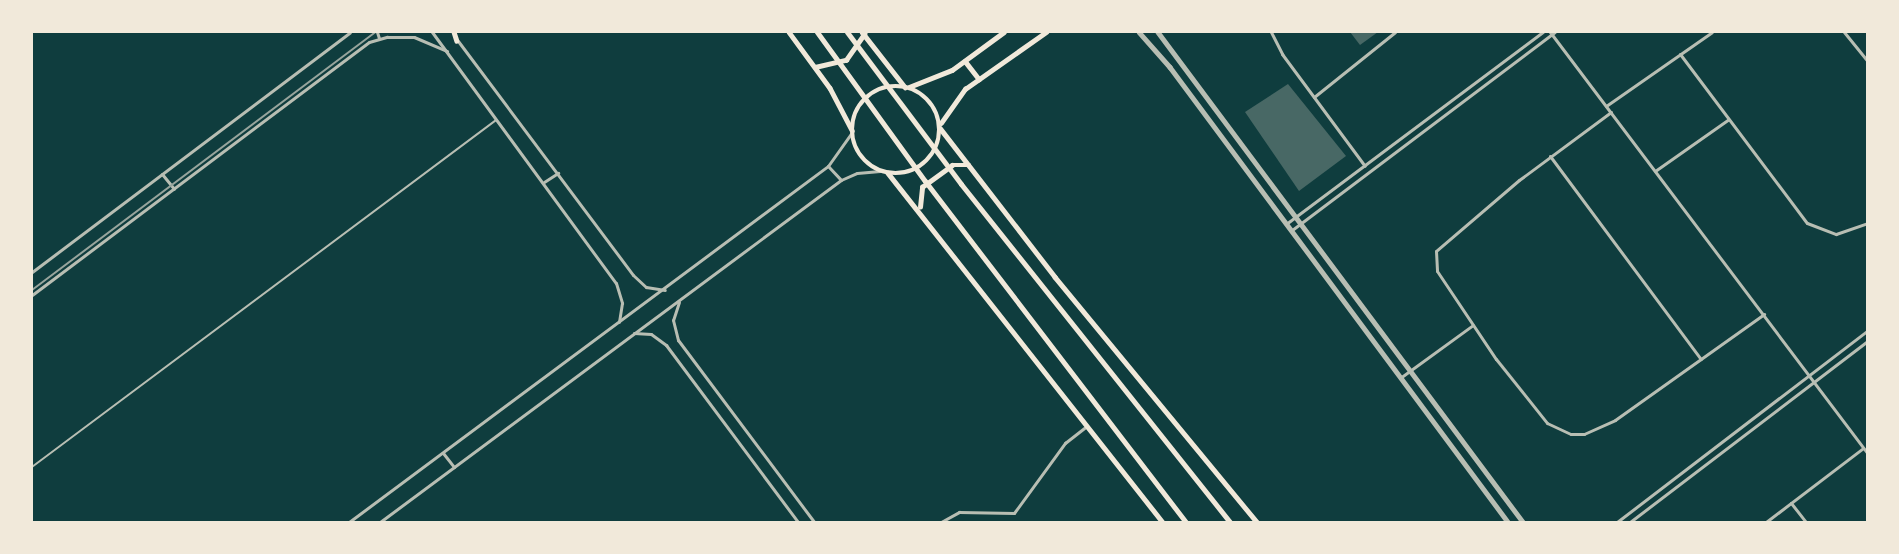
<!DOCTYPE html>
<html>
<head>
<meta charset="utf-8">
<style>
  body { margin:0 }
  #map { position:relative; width:1899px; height:554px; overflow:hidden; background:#0f3d3e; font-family:"Open Sans",sans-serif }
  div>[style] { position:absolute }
  .building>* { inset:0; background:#486865 }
  .service>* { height:1.5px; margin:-0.75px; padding:0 0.75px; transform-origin:0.75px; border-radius:0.75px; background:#b8beb3 }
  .minor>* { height:3px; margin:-1.5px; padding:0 1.5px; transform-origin:1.5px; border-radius:1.5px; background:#b8beb3 }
  .tertiary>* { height:4.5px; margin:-2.25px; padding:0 2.25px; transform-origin:2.25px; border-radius:2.25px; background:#b8beb3 }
  .secondary>* { height:4.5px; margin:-2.25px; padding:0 2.25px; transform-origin:2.25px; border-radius:2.25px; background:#f1e9da }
  .secondary>.ring { margin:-2.25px; padding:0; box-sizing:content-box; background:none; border:4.5px solid #f1e9da; border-radius:50% }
  .trunk>* { height:5px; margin:-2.5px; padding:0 2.5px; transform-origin:2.5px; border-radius:2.5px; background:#f1e9da }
  .rail>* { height:2px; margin:-1px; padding:0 1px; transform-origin:1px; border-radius:1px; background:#97a49c }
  span { translate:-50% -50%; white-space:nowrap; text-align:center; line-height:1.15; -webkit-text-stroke:5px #f1e9da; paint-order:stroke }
  .frame { position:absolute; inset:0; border:33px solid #f1e9da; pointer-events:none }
</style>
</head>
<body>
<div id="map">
  <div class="building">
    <i style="clip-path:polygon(1350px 32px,1378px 32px,1360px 45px)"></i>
    <i style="clip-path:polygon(1288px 84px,1346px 156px,1299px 191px,1245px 112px)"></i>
  </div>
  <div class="service">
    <i style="left:32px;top:467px;width:578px;rotate:-36.77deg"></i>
  </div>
  <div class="minor">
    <i style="left:377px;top:32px;width:6px;rotate:72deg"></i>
    <i style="left:432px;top:32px;width:311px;rotate:53.8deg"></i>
    <i style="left:616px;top:283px;width:21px;rotate:73deg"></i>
    <i style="left:622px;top:303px;width:19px;rotate:99deg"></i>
    <i style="left:1271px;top:32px;width:25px;rotate:63deg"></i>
    <i style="left:1282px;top:54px;width:139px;rotate:53.5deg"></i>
    <i style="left:1550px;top:32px;width:528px;rotate:53deg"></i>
    <i style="left:1844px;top:32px;width:38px;rotate:51deg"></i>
    <i style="left:458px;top:41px;width:292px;rotate:53.2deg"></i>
    <i style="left:633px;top:275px;width:18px;rotate:43deg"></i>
    <i style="left:646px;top:287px;width:19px;rotate:9deg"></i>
    <i style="left:1680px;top:54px;width:211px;rotate:53.1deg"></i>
    <i style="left:1807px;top:223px;width:31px;rotate:21deg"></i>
    <i style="left:1836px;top:234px;width:34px;rotate:-19deg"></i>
    <i style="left:1314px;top:97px;width:104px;rotate:-38.7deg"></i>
    <i style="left:1606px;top:106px;width:129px;rotate:-34.9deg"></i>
    <i style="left:1611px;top:112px;width:114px;rotate:143.5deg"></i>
    <i style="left:1519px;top:180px;width:109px;rotate:139.5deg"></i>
    <i style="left:1436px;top:251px;width:20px;rotate:87deg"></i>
    <i style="left:1437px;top:271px;width:106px;rotate:56.2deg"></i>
    <i style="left:1496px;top:359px;width:82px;rotate:51.4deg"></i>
    <i style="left:1547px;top:423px;width:26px;rotate:25deg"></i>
    <i style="left:1571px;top:434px;width:13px"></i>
    <i style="left:1584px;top:434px;width:34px;rotate:-24deg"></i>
    <i style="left:1615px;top:420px;width:183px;rotate:-35.4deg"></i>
    <i style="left:1550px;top:156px;width:253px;rotate:53.4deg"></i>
    <i style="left:828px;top:166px;width:19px;rotate:47deg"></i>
    <i style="left:1655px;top:171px;width:90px;rotate:-35.1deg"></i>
    <i style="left:162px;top:174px;width:19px;rotate:51deg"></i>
    <i style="left:544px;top:182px;width:17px;rotate:-33deg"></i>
    <i style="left:1286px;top:224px;width:321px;rotate:-36.8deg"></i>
    <i style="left:1292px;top:230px;width:329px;rotate:-37deg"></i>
    <i style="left:32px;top:272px;width:398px;rotate:-37deg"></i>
    <i style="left:32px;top:295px;width:421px;rotate:-36.9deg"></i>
    <i style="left:369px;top:42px;width:19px;rotate:-16deg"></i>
    <i style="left:387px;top:37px;width:27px"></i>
    <i style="left:414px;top:37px;width:36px;rotate:23deg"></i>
    <i style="left:679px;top:302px;width:19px;rotate:108deg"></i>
    <i style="left:673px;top:320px;width:21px;rotate:76deg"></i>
    <i style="left:678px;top:340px;width:227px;rotate:53.2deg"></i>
    <i style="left:634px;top:333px;width:17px;rotate:3deg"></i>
    <i style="left:651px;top:334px;width:19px;rotate:36deg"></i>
    <i style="left:666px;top:345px;width:221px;rotate:53.3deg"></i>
    <i style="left:1400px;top:378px;width:90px;rotate:-36deg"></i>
    <i style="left:443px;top:453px;width:18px;rotate:52deg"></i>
    <i style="left:1791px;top:503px;width:24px;rotate:52deg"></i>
    <i style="left:349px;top:522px;width:597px;rotate:-36.62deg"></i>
    <i style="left:828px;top:166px;width:43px;rotate:-54.5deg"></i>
    <i style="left:380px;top:522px;width:574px;rotate:-36.57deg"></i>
    <i style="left:841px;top:180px;width:17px;rotate:-24deg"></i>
    <i style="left:857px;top:173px;width:23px;rotate:-5deg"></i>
    <i style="left:941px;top:522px;width:21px;rotate:-29deg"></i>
    <i style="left:959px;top:512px;width:55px;rotate:1deg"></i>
    <i style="left:1014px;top:513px;width:87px;rotate:-53.9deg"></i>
    <i style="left:1065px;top:443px;width:28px;rotate:-38deg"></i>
    <i style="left:1617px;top:522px;width:316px;rotate:-37.4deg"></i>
    <i style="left:1630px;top:522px;width:299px;rotate:-37.3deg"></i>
    <i style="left:1766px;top:522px;width:122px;rotate:-37.3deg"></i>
  </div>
  <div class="tertiary">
    <i style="left:1139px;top:32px;width:47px;rotate:48.5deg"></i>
    <i style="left:1170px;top:67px;width:567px;rotate:53.39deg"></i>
    <i style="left:1158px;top:32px;width:611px;rotate:53.32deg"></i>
  </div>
  <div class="secondary">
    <i style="left:454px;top:32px;width:9px;rotate:72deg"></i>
    <i style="left:789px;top:32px;width:69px;rotate:53.8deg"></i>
    <i style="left:830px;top:88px;width:47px;rotate:62.4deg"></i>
    <i style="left:862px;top:32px;width:70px;rotate:52deg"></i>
    <i style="left:965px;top:61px;width:23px;rotate:52deg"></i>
    <i style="left:815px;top:67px;width:32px;rotate:-13deg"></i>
    <i style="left:846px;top:60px;width:32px;rotate:-55deg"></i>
    <i class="ring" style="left:852px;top:86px;width:83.5px;height:83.5px"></i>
    <i style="left:909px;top:87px;width:46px;rotate:-21.6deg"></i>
    <i style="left:952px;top:70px;width:64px;rotate:-36.2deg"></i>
    <i style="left:941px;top:123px;width:42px;rotate:-54.8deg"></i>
    <i style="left:965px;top:89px;width:99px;rotate:-35.1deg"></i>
    <i style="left:940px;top:128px;width:188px;rotate:52.3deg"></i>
    <i style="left:1055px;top:277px;width:318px;rotate:50.5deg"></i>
    <i style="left:888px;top:173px;width:444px;rotate:51.8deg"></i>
    <i style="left:920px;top:207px;width:20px;rotate:-84deg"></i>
    <i style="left:922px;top:187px;width:37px;rotate:-36deg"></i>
    <i style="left:952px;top:165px;width:17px"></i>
  </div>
  <div class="trunk">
    <i style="left:817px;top:32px;width:184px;rotate:54.1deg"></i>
    <i style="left:925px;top:181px;width:429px;rotate:52.6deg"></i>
    <i style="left:847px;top:32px;width:190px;rotate:53.1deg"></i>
    <i style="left:961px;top:184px;width:432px;rotate:51.5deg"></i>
  </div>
  <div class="rail">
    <i style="left:32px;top:290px;width:430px;rotate:-36.9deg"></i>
  </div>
  <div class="frame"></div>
</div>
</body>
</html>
